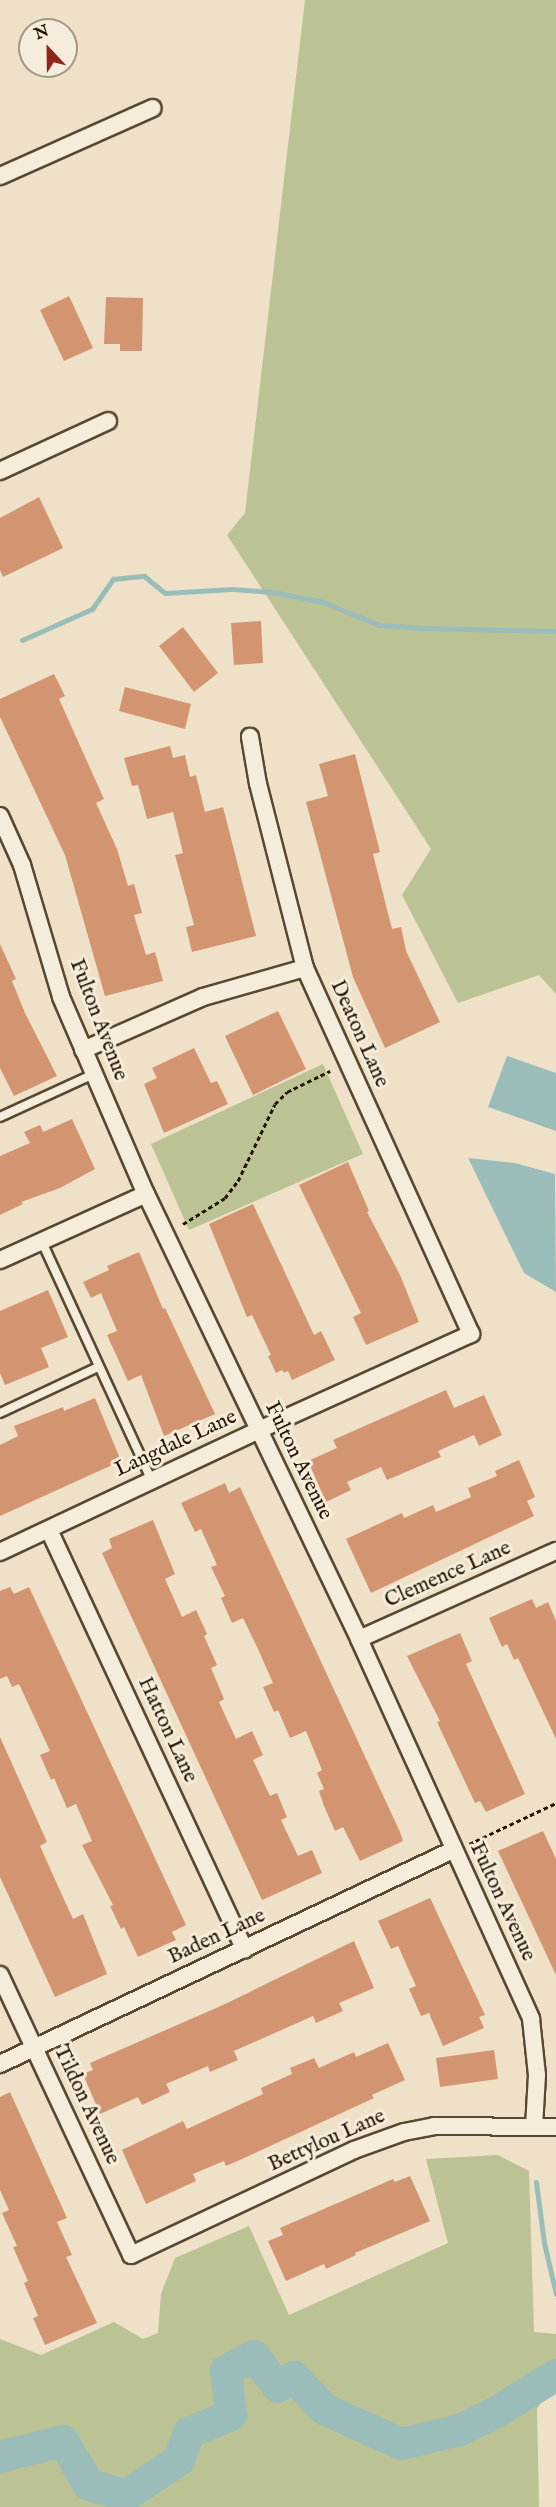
<!DOCTYPE html>
<html>
<head>
<meta charset="utf-8">
<style>
  body { margin:0 }
  #map { position:relative; width:556px; height:2507px; overflow:hidden; background:#efe1c7; font-family:"IM FELL English",serif }
  div>[style] { position:absolute }
  .green>* { inset:0; background:#bbc294 }
  .water>* { inset:0; background:#9abdb9 }
  .stream>* { height:5px; margin:-2.5px; padding:0 2.5px; transform-origin:2.5px; border-radius:2.5px; background:#9abdb9 }
  .river>* { height:32px; margin:-16px; padding:0 16px; transform-origin:16px; border-radius:16px; background:#9abdb9 }
  .building>* { inset:0; background:#d39571 }
  .path>* { height:3px; margin-top:-1.5px; transform-origin:0; background:repeating-linear-gradient(90deg,#251502 0 4.5px,transparent 0 7.5px) }
  .roads { filter:drop-shadow(2px 0 #584833) drop-shadow(-2px 0 #584833) drop-shadow(0 2px #584833) drop-shadow(0 -2px #584833) }
  .service>* { height:8px; margin:-4px; padding:0 4px; transform-origin:4px; border-radius:4px; background:#f5ecdb }
  .minor>* { height:16px; margin:-8px; padding:0 8px; transform-origin:8px; border-radius:8px; background:#f5ecdb }
  span { translate:-50% -50%; white-space:nowrap; text-align:center; line-height:1.15; -webkit-text-stroke:6px #f5ecdb; paint-order:stroke }
  .street-label { font-size:21px; color:#251502 }
  .north { position:absolute; left:18px; top:18px; width:60px; height:60px; box-sizing:border-box; background:#f5ecdb; border:2px solid #a29684; border-radius:50%; rotate:338deg; font-size:16px; font-weight:700; line-height:24px; text-align:center; color:#251502 }
  .north::after { content:''; display:block; margin:auto; width:21px; height:27px; background:#8f2418; clip-path:polygon(50% 0,100% 100%,50% 72%,0 100%) }
</style>
</head>
<body>
<div id="map">
  <div class="green">
    <i style="clip-path:polygon(305px 0,556px 0,556px 994px,539px 975px,458px 1003px,402px 895px,431px 849px,227px 535px,245px 513px)"></i>
    <i style="clip-path:polygon(323px 1064px,363px 1154px,189px 1230px,151px 1144px)"></i>
    <i style="clip-path:polygon(498px 2155px,529px 2171px,534px 2332px,556px 2334px,556px 2385px,550px 2387px,537px 2409px,539px 2507px,0 2507px,0 2339px,41px 2355px,114px 2322px,143px 2339px,158px 2333px,161px 2294px,175px 2258px,249px 2226px,289px 2315px,448px 2243px,426px 2159px)"></i>
  </div>
  <div class="water">
    <i style="clip-path:polygon(507px 1056px,556px 1073px,556px 1131px,488px 1107px)"></i>
    <i style="clip-path:polygon(468px 1158px,515px 1163px,555px 1174px,556px 1292px,524px 1273px)"></i>
  </div>
  <div class="stream">
    <i style="left:22px;top:640px;width:77px;rotate:-23.9deg"></i>
    <i style="left:92px;top:609px;width:37px;rotate:-55deg"></i>
    <i style="left:113px;top:579px;width:31px;rotate:-6deg"></i>
    <i style="left:144px;top:576px;width:27px;rotate:39deg"></i>
    <i style="left:165px;top:593px;width:67px;rotate:-3.4deg"></i>
    <i style="left:232px;top:589px;width:40px;rotate:4.3deg"></i>
    <i style="left:272px;top:592px;width:52px;rotate:11.1deg"></i>
    <i style="left:323px;top:602px;width:61px;rotate:22.3deg"></i>
    <i style="left:379px;top:625px;width:45px;rotate:3.8deg"></i>
    <i style="left:424px;top:628px;width:132px;rotate:1.3deg"></i>
    <i style="left:536px;top:2182px;width:62px;rotate:82.5deg"></i>
    <i style="left:544px;top:2243px;width:52px;rotate:76.8deg"></i>
  </div>
  <div class="river">
    <i style="left:0;top:2457px;width:65px;rotate:-14.3deg"></i>
    <i style="left:63px;top:2441px;width:51px;rotate:59.4deg"></i>
    <i style="left:89px;top:2485px;width:39px;rotate:15deg"></i>
    <i style="left:127px;top:2495px;width:63px;rotate:-33.9deg"></i>
    <i style="left:179px;top:2460px;width:29px;rotate:-70deg"></i>
    <i style="left:189px;top:2433px;width:46px;rotate:-23.2deg"></i>
    <i style="left:231px;top:2415px;width:44px;rotate:-96.5deg"></i>
    <i style="left:226px;top:2371px;width:32px;rotate:-28deg"></i>
    <i style="left:254px;top:2356px;width:39px;rotate:52deg"></i>
    <i style="left:278px;top:2387px;width:19px;rotate:-32deg"></i>
    <i style="left:294px;top:2377px;width:44px;rotate:46.8deg"></i>
    <i style="left:324px;top:2409px;width:85px;rotate:24.4deg"></i>
    <i style="left:401px;top:2444px;width:61px;rotate:-13.3deg"></i>
    <i style="left:460px;top:2430px;width:39px;rotate:-26deg"></i>
    <i style="left:495px;top:2413px;width:72px;rotate:-31.9deg"></i>
  </div>
  <div class="building">
    <i style="clip-path:polygon(69px 296px,93px 348px,64px 361px,40px 310px)"></i>
    <i style="clip-path:polygon(106px 297px,143px 298px,142px 351px,120px 351px,120px 344px,104px 344px)"></i>
    <i style="clip-path:polygon(39px 497px,63px 548px,3px 577px,0 570px,0 518px)"></i>
    <i style="clip-path:polygon(261px 621px,263px 663px,234px 665px,231px 623px)"></i>
    <i style="clip-path:polygon(183px 627px,218px 673px,194px 692px,159px 646px)"></i>
    <i style="clip-path:polygon(54px 674px,65px 696px,59px 699px,104px 799px,96px 803px,117px 849px,128px 886px,134px 884px,142px 913px,134px 915px,146px 955px,155px 952px,163px 981px,105px 996px,65px 855px,0 717px,0 699px)"></i>
    <i style="clip-path:polygon(125px 687px,191px 704px,185px 729px,119px 711px)"></i>
    <i style="clip-path:polygon(170px 746px,173px 758px,185px 755px,190px 777px,196px 775px,205px 812px,223px 807px,256px 936px,192px 952px,186px 927px,194px 925px,175px 855px,183px 853px,173px 812px,147px 819px,138px 785px,132px 786px,124px 758px)"></i>
    <i style="clip-path:polygon(355px 754px,380px 852px,373px 854px,392px 929px,401px 927px,406px 951px,440px 1022px,385px 1048px,353px 977px,306px 802px,328px 796px,319px 764px)"></i>
    <i style="clip-path:polygon(0 944px,16px 979px,12px 981px,25px 1013px,57px 1076px,14px 1096px,0 1068px)"></i>
    <i style="clip-path:polygon(278px 1011px,306px 1069px,253px 1095px,225px 1036px)"></i>
    <i style="clip-path:polygon(194px 1048px,211px 1083px,217px 1081px,228px 1104px,164px 1133px,144px 1084px,157px 1078px,152px 1068px)"></i>
    <i style="clip-path:polygon(72px 1119px,95px 1169px,60px 1188px,21px 1202px,23px 1204px,0 1215px,0 1156px,30px 1143px,24px 1132px,40px 1125px,43px 1132px)"></i>
    <i style="clip-path:polygon(348px 1162px,369px 1211px,367px 1212px,400px 1275px,419px 1322px,366px 1345px,353px 1317px,361px 1313px,299px 1185px)"></i>
    <i style="clip-path:polygon(253px 1204px,314px 1335px,321px 1331px,335px 1360px,292px 1380px,288px 1371px,284px 1373px,282px 1370px,276px 1373px,268px 1356px,271px 1355px,252px 1315px,247px 1317px,209px 1224px)"></i>
    <i style="clip-path:polygon(139px 1252px,163px 1309px,165px 1308px,215px 1414px,164px 1436px,141px 1375px,128px 1381px,107px 1335px,117px 1331px,101px 1293px,91px 1298px,83px 1282px,109px 1270px,107px 1266px)"></i>
    <i style="clip-path:polygon(48px 1290px,68px 1337px,41px 1348px,49px 1367px,5px 1385px,0 1373px,0 1311px)"></i>
    <i style="clip-path:polygon(446px 1390px,454px 1408px,484px 1395px,502px 1435px,479px 1446px,474px 1435px,438px 1451px,441px 1457px,387px 1480px,381px 1467px,347px 1482px,351px 1490px,326px 1502px,308px 1461px,337px 1448px,333px 1440px)"></i>
    <i style="clip-path:polygon(95px 1398px,121px 1461px,0 1516px,0 1445px,18px 1436px,14px 1426px,63px 1407px,64px 1411px)"></i>
    <i style="clip-path:polygon(519px 1460px,535px 1497px,527px 1501px,534px 1516px,371px 1593px,346px 1539px,402px 1513px,404px 1518px,433px 1505px,436px 1512px,471px 1497px,468px 1488px,497px 1476px,495px 1471px)"></i>
    <i style="clip-path:polygon(225px 1483px,229px 1493px,240px 1487px,400px 1832px,403px 1841px,360px 1861px,343px 1827px,335px 1831px,324px 1806px,319px 1791px,324px 1789px,317px 1773px,322px 1770px,306px 1731px,290px 1738px,278px 1710px,274px 1712px,263px 1687px,273px 1683px,258px 1649px,243px 1618px,232px 1623px,221px 1598px,225px 1596px,211px 1567px,217px 1565px,201px 1529px,195px 1532px,181px 1503px)"></i>
    <i style="clip-path:polygon(153px 1520px,175px 1574px,165px 1579px,182px 1617px,196px 1610px,207px 1634px,204px 1636px,217px 1665px,211px 1668px,224px 1699px,219px 1702px,236px 1739px,252px 1731px,263px 1755px,253px 1760px,270px 1796px,277px 1793px,287px 1817px,281px 1820px,298px 1856px,312px 1850px,322px 1873px,262px 1900px,102px 1553px,112px 1548px,109px 1539px)"></i>
    <i style="clip-path:polygon(10px 1587px,14px 1594px,29px 1587px,186px 1925px,172px 1932px,176px 1940px,138px 1957px,124px 1927px,121px 1929px,110px 1906px,113px 1905px,82px 1845px,92px 1841px,76px 1804px,67px 1808px,54px 1778px,51px 1780px,40px 1755px,50px 1751px,19px 1684px,12px 1687px,7px 1676px,0 1679px,0 1591px)"></i>
    <i style="clip-path:polygon(532px 1599px,536px 1608px,548px 1602px,556px 1621px,556px 1739px,518px 1658px,514px 1660px,507px 1644px,502px 1647px,489px 1618px)"></i>
    <i style="clip-path:polygon(460px 1633px,472px 1661px,466px 1664px,525px 1794px,486px 1812px,480px 1801px,475px 1803px,437px 1722px,440px 1721px,407px 1656px)"></i>
    <i style="clip-path:polygon(0 1737px,47px 1842px,40px 1846px,57px 1884px,73px 1919px,83px 1914px,107px 1974px,55px 1997px,0 1877px)"></i>
    <i style="clip-path:polygon(543px 1831px,556px 1859px,556px 1975px,498px 1851px)"></i>
    <i style="clip-path:polygon(430px 1898px,485px 2015px,479px 2017px,484px 2028px,443px 2046px,429px 2013px,421px 2016px,409px 1989px,416px 1986px,398px 1946px,391px 1949px,378px 1921px)"></i>
    <i style="clip-path:polygon(354px 1941px,374px 1988px,339px 2003px,343px 2011px,316px 2023px,313px 2016px,234px 2051px,238px 2060px,210px 2072px,208px 2066px,166px 2084px,170px 2092px,142px 2105px,138px 2097px,100px 2114px,83px 2074px,93px 2070px,90px 2063px,223px 2005px)"></i>
    <i style="clip-path:polygon(388px 2043px,405px 2080px,372px 2095px,374px 2098px,242px 2159px,226px 2166px,224px 2161px,193px 2174px,196px 2181px,146px 2204px,122px 2150px,183px 2121px,187px 2129px,263px 2094px,261px 2088px,292px 2074px,290px 2068px,314px 2058px,319px 2068px,354px 2052px,356px 2057px)"></i>
    <i style="clip-path:polygon(494px 2050px,498px 2079px,440px 2087px,436px 2058px)"></i>
    <i style="clip-path:polygon(10px 2092px,67px 2218px,57px 2222px,72px 2255px,66px 2257px,97px 2323px,45px 2345px,33px 2318px,38px 2316px,24px 2283px,28px 2281px,13px 2247px,17px 2246px,2px 2213px,9px 2210px,0 2190px,0 2097px)"></i>
    <i style="clip-path:polygon(410px 2176px,430px 2221px,355px 2253px,356px 2255px,326px 2269px,324px 2264px,286px 2281px,268px 2241px,283px 2235px,280px 2228px,393px 2179px,395px 2182px)"></i>
  </div>
  <div class="path">
    <i style="left:183px;top:1224px;width:49px;rotate:-31.8deg"></i>
    <i style="left:225px;top:1198px;width:21px;rotate:-53deg"></i>
    <i style="left:238px;top:1181px;width:85px;rotate:-64.3deg"></i>
    <i style="left:275px;top:1104px;width:17px;rotate:-45deg"></i>
    <i style="left:287px;top:1092px;width:48px;rotate:-26deg"></i>
    <i style="left:469px;top:1844px;width:96px;rotate:-25.2deg"></i>
  </div>
  <div class="roads">
    <div class="service">
      <i style="left:0;top:1117px;width:103px;rotate:-24.6deg"></i>
      <i style="left:42px;top:1242px;width:263px;rotate:65.3deg"></i>
      <i style="left:0;top:1413px;width:108px;rotate:-25.1deg"></i>
    </div>
    <div class="minor">
      <i style="left:0;top:176px;width:167px;rotate:-24deg"></i>
      <i style="left:0;top:471px;width:119px;rotate:-24.8deg"></i>
      <i style="left:0;top:816px;width:54px;rotate:65.8deg"></i>
      <i style="left:22px;top:865px;width:138px;rotate:73.5deg"></i>
      <i style="left:61px;top:997px;width:215px;rotate:66.7deg"></i>
      <i style="left:146px;top:1194px;width:493px;rotate:64.4deg"></i>
      <i style="left:359px;top:1639px;width:417px;rotate:65.6deg"></i>
      <i style="left:531px;top:2019px;width:56px;rotate:83.9deg"></i>
      <i style="left:537px;top:2075px;width:52px;rotate:93.3deg"></i>
      <i style="left:83px;top:1050px;width:131px;rotate:-23.8deg"></i>
      <i style="left:203px;top:997px;width:106px;rotate:-15.9deg"></i>
      <i style="left:0;top:1260px;width:160px;rotate:-24.3deg"></i>
      <i style="left:49px;top:1530px;width:463px;rotate:65deg"></i>
      <i style="left:0;top:1552px;width:286px;rotate:-25.2deg"></i>
      <i style="left:259px;top:1430px;width:233px;rotate:-24.4deg"></i>
      <i style="left:471px;top:1334px;width:402px;rotate:-114.4deg"></i>
      <i style="left:305px;top:968px;width:190px;rotate:-104.3deg"></i>
      <i style="left:258px;top:784px;width:48px;rotate:-99.7deg"></i>
      <i style="left:359px;top:1639px;width:216px;rotate:-24.1deg"></i>
      <i style="left:0;top:1975px;width:309px;rotate:64.9deg"></i>
      <i style="left:131px;top:2255px;width:246px;rotate:-25.2deg"></i>
      <i style="left:354px;top:2150px;width:53px;rotate:-19.8deg"></i>
      <i style="left:404px;top:2132px;width:31px;rotate:-11deg"></i>
      <i style="left:434px;top:2126px;width:122px;rotate:0.5deg"></i>
      <i style="left:0;top:2064px;width:501px;rotate:-25.29deg"></i>
    </div>
  </div>
  <div class="street-label">
    <span style="left:98px;top:1020px;rotate:69deg">Fulton Avenue</span>
    <span style="left:359px;top:1034px;rotate:66deg">Deaton Lane</span>
    <span style="left:176px;top:1444px;rotate:-25deg">Langdale Lane</span>
    <span style="left:298px;top:1461px;rotate:64deg">Fulton Avenue</span>
    <span style="left:448px;top:1575px;rotate:-24deg">Clemence Lane</span>
    <span style="left:167px;top:1730px;rotate:65deg">Hatton Lane</span>
    <span style="left:502px;top:1902px;rotate:65deg">Fulton Avenue</span>
    <span style="left:217px;top:1937px;rotate:-25deg">Baden Lane</span>
    <span style="left:86px;top:2105px;rotate:65deg">Tildon Avenue</span>
    <span style="left:327px;top:2141px;rotate:-24deg">Bettylou Lane</span>
  </div>
  <div class="north">N</div>
</div>
</body>
</html>
